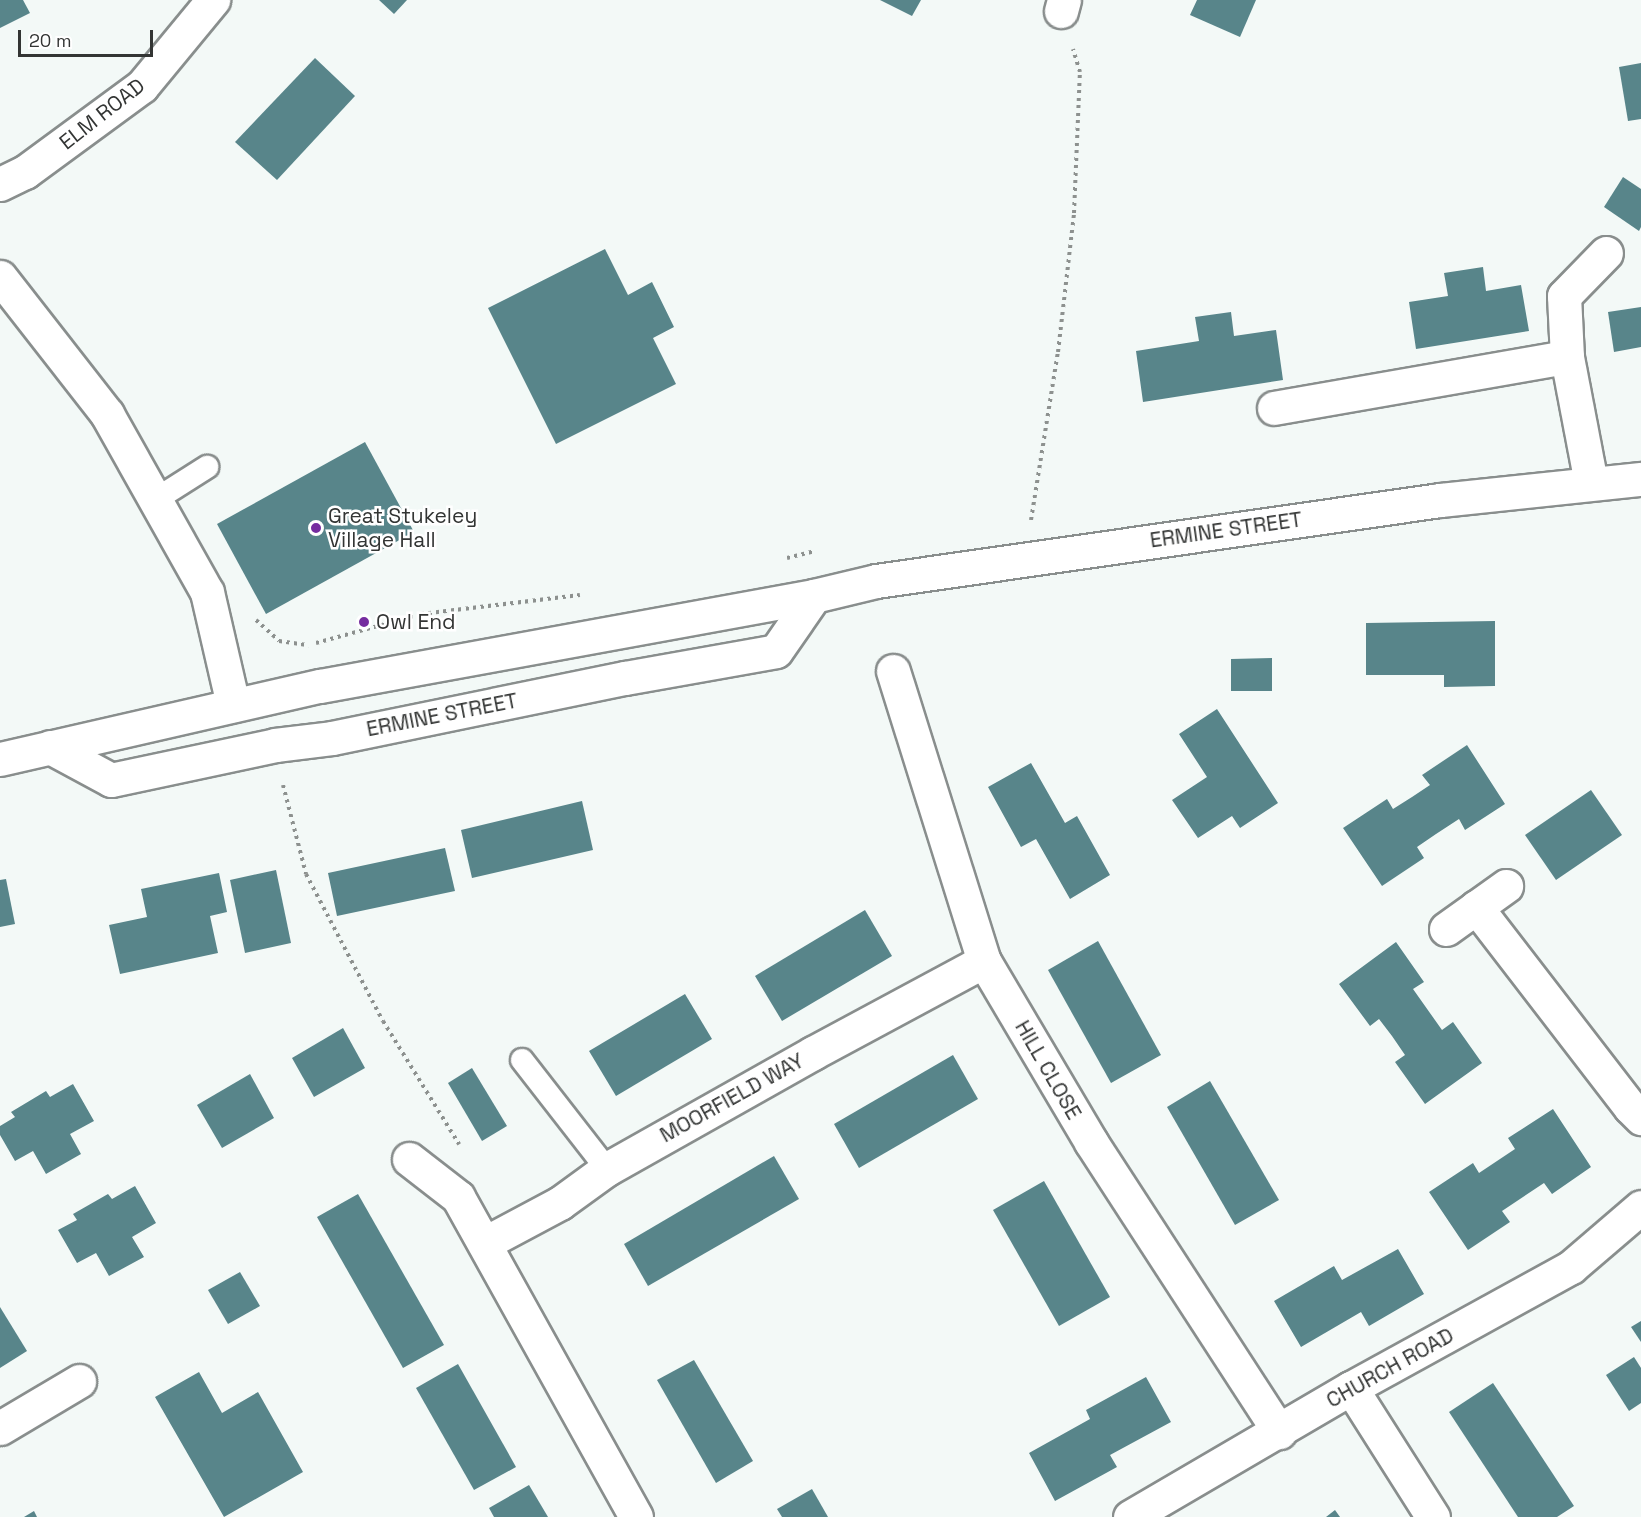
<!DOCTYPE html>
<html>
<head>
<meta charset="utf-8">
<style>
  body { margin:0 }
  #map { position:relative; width:1641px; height:1517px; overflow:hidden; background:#f3f9f7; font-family:"Space Grotesk",sans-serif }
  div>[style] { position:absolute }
  .building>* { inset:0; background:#58858a }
  .path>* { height:4px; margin-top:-2px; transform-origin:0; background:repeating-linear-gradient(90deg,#8d918f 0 3px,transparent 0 7.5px) }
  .roads { filter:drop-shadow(2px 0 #898e8d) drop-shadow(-2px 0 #898e8d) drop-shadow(0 2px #898e8d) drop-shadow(0 -2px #898e8d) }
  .lane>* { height:22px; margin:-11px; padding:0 11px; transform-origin:11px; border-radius:11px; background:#fff }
  .street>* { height:33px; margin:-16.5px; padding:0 16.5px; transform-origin:16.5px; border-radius:16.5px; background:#fff }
  .secondary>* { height:33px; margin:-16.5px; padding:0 16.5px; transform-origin:16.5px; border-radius:16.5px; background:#fff }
  .dots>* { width:16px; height:16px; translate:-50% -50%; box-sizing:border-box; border:3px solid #fff; border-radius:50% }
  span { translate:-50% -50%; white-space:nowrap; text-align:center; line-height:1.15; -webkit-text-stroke:5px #fff; paint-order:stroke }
  .street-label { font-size:21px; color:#333534 }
  .poi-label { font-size:21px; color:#333534 }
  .left { translate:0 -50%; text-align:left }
  .scale { position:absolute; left:18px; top:30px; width:135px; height:27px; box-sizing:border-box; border:3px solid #333534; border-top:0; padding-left:8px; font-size:18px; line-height:21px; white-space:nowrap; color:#333534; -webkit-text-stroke:4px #fff; paint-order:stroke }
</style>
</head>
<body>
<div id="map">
  <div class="building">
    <i style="clip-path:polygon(0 0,23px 0,30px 13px,0 28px)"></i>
    <i style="clip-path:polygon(379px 0,407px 0,394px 14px)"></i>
    <i style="clip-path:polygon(880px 0,921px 0,912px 16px)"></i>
    <i style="clip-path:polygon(1197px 0,1256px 0,1240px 37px,1190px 15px)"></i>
    <i style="clip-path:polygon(315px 58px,355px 96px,277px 180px,235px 142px)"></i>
    <i style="clip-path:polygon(1641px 63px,1641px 119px,1628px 121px,1619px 67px)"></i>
    <i style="clip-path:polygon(1623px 177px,1641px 189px,1641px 227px,1639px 231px,1604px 207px)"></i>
    <i style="clip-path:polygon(605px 249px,628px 295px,652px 282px,674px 327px,653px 338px,676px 384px,556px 444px,488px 308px)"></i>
    <i style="clip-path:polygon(1483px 267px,1486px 291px,1521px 285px,1529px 331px,1416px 349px,1409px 302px,1448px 296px,1444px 273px)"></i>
    <i style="clip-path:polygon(1641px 307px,1641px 347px,1614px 352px,1608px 312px)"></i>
    <i style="clip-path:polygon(1231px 312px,1234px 336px,1276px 330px,1283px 380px,1143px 402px,1136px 351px,1199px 341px,1195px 317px)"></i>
    <i style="clip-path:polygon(365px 442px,414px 532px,266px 614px,217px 524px)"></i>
    <i style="clip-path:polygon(1495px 621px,1495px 686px,1444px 687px,1444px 675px,1366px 675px,1366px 623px)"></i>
    <i style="clip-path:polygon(1272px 658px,1272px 691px,1231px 691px,1231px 659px)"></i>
    <i style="clip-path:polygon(1217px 709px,1278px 803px,1240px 828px,1232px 816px,1198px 838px,1172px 800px,1207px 777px,1179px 734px)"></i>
    <i style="clip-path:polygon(1467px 745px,1505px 804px,1465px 830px,1459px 819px,1436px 834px,1417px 847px,1424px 858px,1382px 886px,1343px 828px,1387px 799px,1393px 809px,1412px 797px,1430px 785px,1422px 775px)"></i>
    <i style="clip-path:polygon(1031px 763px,1065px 823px,1077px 816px,1110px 875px,1070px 899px,1036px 839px,1021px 847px,988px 787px)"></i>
    <i style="clip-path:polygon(1591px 790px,1622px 835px,1556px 880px,1525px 835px)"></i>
    <i style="clip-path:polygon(582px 801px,593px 850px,472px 878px,461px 830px)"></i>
    <i style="clip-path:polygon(445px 848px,455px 891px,337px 916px,328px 873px)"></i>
    <i style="clip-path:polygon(276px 870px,291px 943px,245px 953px,230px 880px)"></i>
    <i style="clip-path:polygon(219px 873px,227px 912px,210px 916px,218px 953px,120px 974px,109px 925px,147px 917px,141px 889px)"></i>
    <i style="clip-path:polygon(6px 879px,15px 924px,0 927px,0 880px)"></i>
    <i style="clip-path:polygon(865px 910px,892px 956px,782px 1021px,755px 976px)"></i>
    <i style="clip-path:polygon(1098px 941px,1161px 1055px,1111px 1083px,1048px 970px)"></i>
    <i style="clip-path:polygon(1396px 942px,1424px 982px,1413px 989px,1442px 1030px,1453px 1022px,1482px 1063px,1425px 1104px,1395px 1062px,1405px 1055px,1392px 1036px,1379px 1019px,1370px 1026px,1339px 984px)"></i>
    <i style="clip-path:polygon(685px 994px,712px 1039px,616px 1096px,589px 1051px)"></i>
    <i style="clip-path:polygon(343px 1028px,365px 1068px,314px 1097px,292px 1058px)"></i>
    <i style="clip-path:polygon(953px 1055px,978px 1099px,859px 1168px,834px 1124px)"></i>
    <i style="clip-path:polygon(472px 1068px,507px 1126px,482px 1141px,448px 1083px)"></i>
    <i style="clip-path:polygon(250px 1074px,274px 1118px,222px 1148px,197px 1105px)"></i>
    <i style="clip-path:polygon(1210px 1081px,1279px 1200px,1235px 1225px,1167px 1107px)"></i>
    <i style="clip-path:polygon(73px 1084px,94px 1121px,70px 1134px,81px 1154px,46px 1174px,33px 1151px,15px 1161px,0 1135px,0 1126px,15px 1117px,11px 1112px,46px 1091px,50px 1097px)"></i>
    <i style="clip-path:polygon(1553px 1109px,1591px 1167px,1552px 1194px,1544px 1183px,1502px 1211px,1510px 1222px,1468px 1250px,1429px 1192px,1473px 1163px,1479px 1173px,1515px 1149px,1508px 1138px)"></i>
    <i style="clip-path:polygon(774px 1156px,799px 1199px,648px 1286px,624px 1244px)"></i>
    <i style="clip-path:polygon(1044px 1181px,1110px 1297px,1059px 1326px,993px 1210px)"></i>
    <i style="clip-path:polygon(135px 1186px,156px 1223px,132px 1237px,144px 1257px,109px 1276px,96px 1253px,77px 1263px,58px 1230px,77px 1220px,73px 1214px,108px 1194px,112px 1199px)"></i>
    <i style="clip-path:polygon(358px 1194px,444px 1345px,403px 1368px,317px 1217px)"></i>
    <i style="clip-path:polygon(1398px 1249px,1424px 1294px,1369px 1326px,1361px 1312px,1301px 1347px,1274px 1301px,1334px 1266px,1342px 1280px)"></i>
    <i style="clip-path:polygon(240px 1272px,260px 1306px,228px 1324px,208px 1290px)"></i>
    <i style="clip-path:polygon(0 1307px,27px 1351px,0 1368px)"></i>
    <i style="clip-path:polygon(1641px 1321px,1641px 1342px,1631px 1327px)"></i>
    <i style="clip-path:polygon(1634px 1357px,1641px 1368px,1641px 1403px,1629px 1411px,1606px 1375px)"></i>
    <i style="clip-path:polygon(694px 1360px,753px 1461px,716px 1483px,657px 1380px)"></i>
    <i style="clip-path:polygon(458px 1364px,516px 1467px,474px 1490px,416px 1388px)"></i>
    <i style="clip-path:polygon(199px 1372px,222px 1413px,258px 1392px,303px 1472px,224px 1517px,155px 1397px)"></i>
    <i style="clip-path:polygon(1146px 1377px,1171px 1422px,1110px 1455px,1117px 1467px,1055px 1501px,1029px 1453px,1090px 1419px,1086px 1410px)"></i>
    <i style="clip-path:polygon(1493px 1383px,1574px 1506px,1557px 1517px,1518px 1517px,1449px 1412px)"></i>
    <i style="clip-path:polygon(529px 1485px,548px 1517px,494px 1517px,489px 1508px)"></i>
    <i style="clip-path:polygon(812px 1489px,828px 1517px,782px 1517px,777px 1509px)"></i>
    <i style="clip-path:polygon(1335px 1510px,1340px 1517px,1326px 1517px)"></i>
    <i style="clip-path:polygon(34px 1511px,37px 1517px,24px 1517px)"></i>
  </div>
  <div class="path">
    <i style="left:1031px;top:520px;width:170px;rotate:-80.9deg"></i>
    <i style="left:1058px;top:352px;width:140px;rotate:-83.4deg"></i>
    <i style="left:1074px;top:213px;width:141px;rotate:-87.6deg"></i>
    <i style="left:1080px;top:72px;width:24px;rotate:-107deg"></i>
    <i style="left:787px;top:558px;width:29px;rotate:-14deg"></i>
    <i style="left:256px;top:620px;width:31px;rotate:42deg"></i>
    <i style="left:279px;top:641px;width:30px;rotate:8deg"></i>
    <i style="left:316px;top:643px;width:109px;rotate:-15.4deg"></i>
    <i style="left:421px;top:614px;width:160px;rotate:-6.8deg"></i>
    <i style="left:283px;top:785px;width:92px;rotate:75.5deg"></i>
    <i style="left:306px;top:874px;width:166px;rotate:62.4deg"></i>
    <i style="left:383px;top:1021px;width:145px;rotate:58.3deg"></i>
  </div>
  <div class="roads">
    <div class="lane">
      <i style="left:155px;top:500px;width:62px;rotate:-32.4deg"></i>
      <i style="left:522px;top:1060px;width:138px;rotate:52.1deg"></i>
    </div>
    <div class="street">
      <i style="left:1061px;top:11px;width:11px;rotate:-75deg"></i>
      <i style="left:0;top:184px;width:28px;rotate:-26deg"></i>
      <i style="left:25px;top:172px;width:145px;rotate:-36.3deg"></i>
      <i style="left:142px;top:86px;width:112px;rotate:-50.5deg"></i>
      <i style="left:0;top:277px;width:174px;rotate:52deg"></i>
      <i style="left:107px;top:414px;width:204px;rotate:60.7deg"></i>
      <i style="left:207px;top:592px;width:116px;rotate:77deg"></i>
      <i style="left:1567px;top:357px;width:61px;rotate:-92.8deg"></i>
      <i style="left:1564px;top:296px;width:60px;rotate:-45.7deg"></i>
      <i style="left:1274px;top:408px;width:297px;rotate:-9.9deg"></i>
      <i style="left:1567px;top:357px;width:128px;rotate:79.2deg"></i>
      <i style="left:893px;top:671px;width:304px;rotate:72.6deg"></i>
      <i style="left:984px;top:961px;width:210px;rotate:59.4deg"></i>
      <i style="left:1091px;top:1142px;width:346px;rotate:57deg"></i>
      <i style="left:50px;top:747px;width:69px;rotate:28.4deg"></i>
      <i style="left:111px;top:780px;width:168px;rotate:-12deg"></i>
      <i style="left:275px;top:745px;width:57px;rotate:-7deg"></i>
      <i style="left:332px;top:738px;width:299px;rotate:-11.6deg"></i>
      <i style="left:625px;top:678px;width:153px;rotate:-10.1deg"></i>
      <i style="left:776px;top:651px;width:67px;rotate:-55.4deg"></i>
      <i style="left:1476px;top:907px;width:252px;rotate:52.4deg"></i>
      <i style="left:1630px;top:1107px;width:16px;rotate:45deg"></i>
      <i style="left:1446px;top:929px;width:74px;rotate:-35.6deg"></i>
      <i style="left:409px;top:1159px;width:62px;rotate:37.8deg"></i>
      <i style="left:458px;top:1197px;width:366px;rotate:60.9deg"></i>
      <i style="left:485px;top:1243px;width:85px;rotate:-28.1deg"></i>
      <i style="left:560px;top:1203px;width:58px;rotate:-35.9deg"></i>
      <i style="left:607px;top:1169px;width:236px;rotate:-29.4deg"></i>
      <i style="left:813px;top:1053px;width:194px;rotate:-28.3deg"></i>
      <i style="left:1351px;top:1388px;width:153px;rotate:57.6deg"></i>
      <i style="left:0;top:1428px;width:92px;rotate:-30.7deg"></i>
      <i style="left:1130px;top:1517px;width:256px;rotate:-30.3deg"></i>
      <i style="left:1351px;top:1388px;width:251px;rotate:-28.8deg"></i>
      <i style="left:1571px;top:1267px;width:92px;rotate:-40.6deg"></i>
    </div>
    <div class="secondary">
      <i style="left:0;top:759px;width:328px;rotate:-12.9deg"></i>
      <i style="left:320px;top:686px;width:502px;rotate:-10.33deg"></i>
      <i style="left:814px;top:596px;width:64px;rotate:-13.6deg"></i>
      <i style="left:876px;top:581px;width:570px;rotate:-8.17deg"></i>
      <i style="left:1440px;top:500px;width:202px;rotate:-6deg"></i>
    </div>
  </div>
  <div class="dots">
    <i style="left:316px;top:528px;background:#752c9f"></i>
    <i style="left:364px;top:622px;background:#752c9f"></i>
  </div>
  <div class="street-label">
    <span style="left:102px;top:114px;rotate:-38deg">ELM ROAD</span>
    <span style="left:1226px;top:530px;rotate:-8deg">ERMINE STREET</span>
    <span style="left:442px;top:715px;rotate:-11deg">ERMINE STREET</span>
    <span style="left:1048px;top:1070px;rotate:60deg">HILL CLOSE</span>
    <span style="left:732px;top:1098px;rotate:-29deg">MOORFIELD WAY</span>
    <span style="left:1390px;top:1368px;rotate:-29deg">CHURCH ROAD</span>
  </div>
  <div class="poi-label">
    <span class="left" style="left:328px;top:528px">Great Stukeley<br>Village Hall</span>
    <span class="left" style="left:376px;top:622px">Owl End</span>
  </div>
  <div class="scale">20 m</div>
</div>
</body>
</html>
